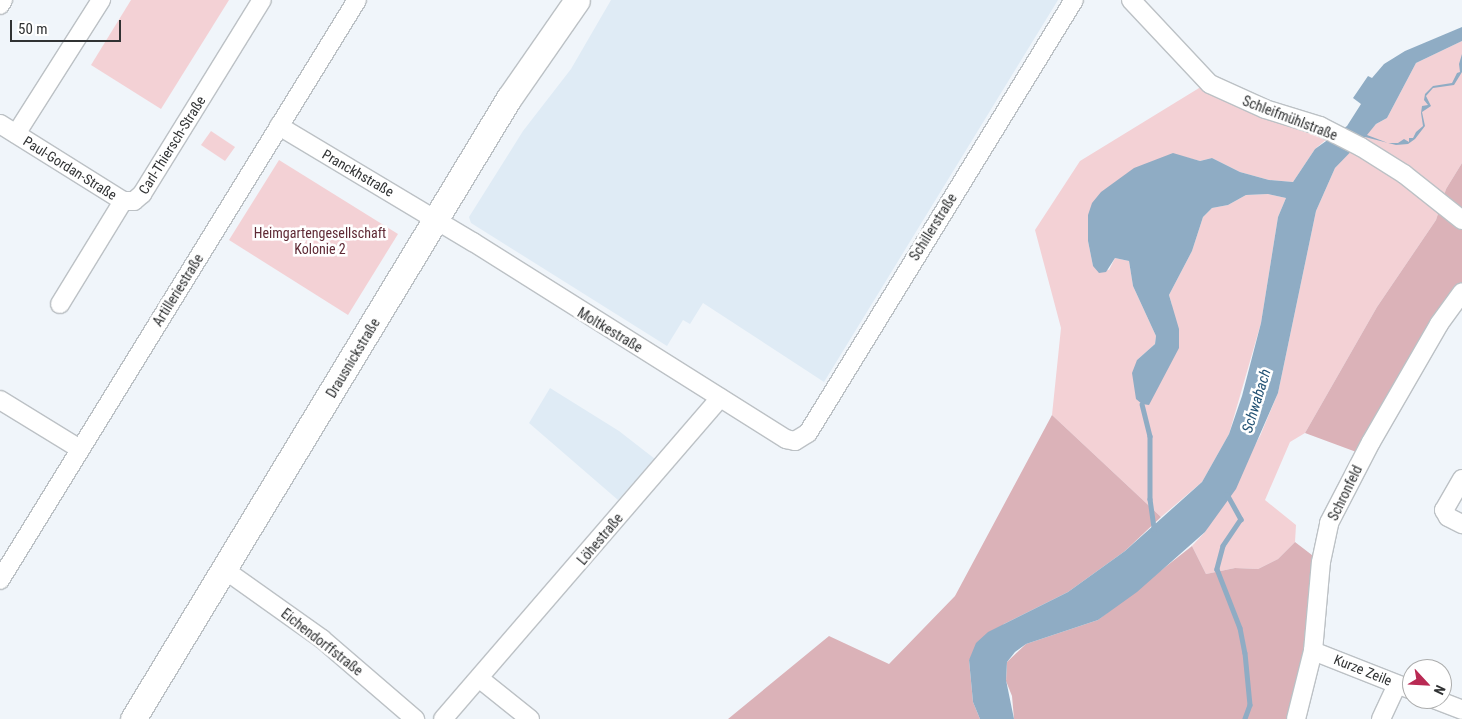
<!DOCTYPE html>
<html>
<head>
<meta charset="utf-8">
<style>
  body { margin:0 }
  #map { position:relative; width:1462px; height:719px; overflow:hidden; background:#f0f5fa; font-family:"Roboto Condensed",sans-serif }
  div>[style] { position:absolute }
  .built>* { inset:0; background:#dfebf5 }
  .green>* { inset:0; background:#f3d1d5 }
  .forest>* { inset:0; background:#dbb2b8 }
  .water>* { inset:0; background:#8facc4 }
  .stream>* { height:4.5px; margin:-2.25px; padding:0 2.25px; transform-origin:2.25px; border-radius:2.25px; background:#8facc4 }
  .roads { filter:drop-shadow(1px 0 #bcc1c5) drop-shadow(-1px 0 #bcc1c5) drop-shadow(0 1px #bcc1c5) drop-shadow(0 -1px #bcc1c5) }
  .street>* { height:18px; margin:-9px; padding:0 9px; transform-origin:9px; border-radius:9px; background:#fff }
  .secondary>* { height:25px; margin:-12.5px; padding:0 12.5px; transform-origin:12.5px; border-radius:12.5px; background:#fff }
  span { translate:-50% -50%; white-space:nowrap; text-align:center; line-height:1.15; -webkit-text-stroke:5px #fff; paint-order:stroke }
  .street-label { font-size:14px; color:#303233 }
  .park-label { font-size:14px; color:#5f2a35 }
  .water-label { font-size:15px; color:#215173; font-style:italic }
  .north { position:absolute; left:1402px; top:659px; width:50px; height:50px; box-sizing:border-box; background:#fff; border:1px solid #acadad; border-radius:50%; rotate:115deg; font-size:14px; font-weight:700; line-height:20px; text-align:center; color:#303233 }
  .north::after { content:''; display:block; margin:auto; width:18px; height:22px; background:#b92a54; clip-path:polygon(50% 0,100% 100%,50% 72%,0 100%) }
  .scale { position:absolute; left:10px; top:20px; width:111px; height:22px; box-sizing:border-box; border:2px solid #303233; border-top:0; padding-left:6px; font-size:15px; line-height:18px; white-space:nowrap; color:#303233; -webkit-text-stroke:4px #fff; paint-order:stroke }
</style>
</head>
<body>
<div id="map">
  <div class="built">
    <i style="clip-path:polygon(611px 0,1058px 0,824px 382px,703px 303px,690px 324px,683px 320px,667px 346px,471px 223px,469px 217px,523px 131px,571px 69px)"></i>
    <i style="clip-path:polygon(550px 388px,619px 431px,655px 459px,618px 500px,529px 423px)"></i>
  </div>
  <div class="green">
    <i style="clip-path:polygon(131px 0,229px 0,161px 109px,91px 65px)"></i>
    <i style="clip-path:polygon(1462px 41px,1462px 163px,1446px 189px,1436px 220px,1377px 307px,1305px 433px,1290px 442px,1265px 500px,1296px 525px,1295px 542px,1278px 559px,1258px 569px,1235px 568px,1206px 574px,1192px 546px,1205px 532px,1260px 436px,1278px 393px,1316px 211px,1335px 168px,1376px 124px,1387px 118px,1416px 63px)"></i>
    <i style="clip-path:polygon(1204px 85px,1335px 132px,1315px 149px,1293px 182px,1269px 180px,1240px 172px,1212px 158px,1200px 161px,1173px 154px,1088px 215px,1088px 241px,1093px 266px,1109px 270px,1115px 258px,1129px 261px,1133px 286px,1156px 336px,1155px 344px,1137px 360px,1136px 399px,1172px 305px,1169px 295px,1192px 251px,1203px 217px,1212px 208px,1228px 205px,1246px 195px,1268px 194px,1286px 198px,1278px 217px,1261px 323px,1229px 434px,1202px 482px,1161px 517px,1052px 415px,1061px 328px,1035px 230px,1080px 161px)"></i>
    <i style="clip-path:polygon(211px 131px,235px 147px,225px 161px,201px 145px)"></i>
    <i style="clip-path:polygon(279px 160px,398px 234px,348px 315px,229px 240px)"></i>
  </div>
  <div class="forest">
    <i style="clip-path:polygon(1462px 163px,1462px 287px,1359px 453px,1305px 433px,1377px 307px,1436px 220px,1446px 189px)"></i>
    <i style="clip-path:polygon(1052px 415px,1161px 517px,1125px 551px,1068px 592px,1004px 624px,969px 660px,973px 702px,980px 719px,728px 719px,829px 636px,889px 664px,955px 596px)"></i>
    <i style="clip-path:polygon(1295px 542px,1321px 562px,1313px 651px,1290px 719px,1014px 719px,1012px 696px,1006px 681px,1007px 662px,1026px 644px,1098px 620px,1192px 546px,1206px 574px,1235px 568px,1258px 569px,1278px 559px)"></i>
  </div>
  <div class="water">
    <i style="clip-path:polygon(1462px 27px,1462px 41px,1416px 63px,1387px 118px,1376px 124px,1367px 135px,1388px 143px,1398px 143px,1404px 139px,1409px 142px,1409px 138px,1413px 138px,1416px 132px,1423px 126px,1421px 113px,1422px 106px,1428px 105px,1424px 100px,1425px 94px,1433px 86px,1452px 83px,1457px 73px,1460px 72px,1459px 64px,1462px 54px,1462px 72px,1454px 85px,1433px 88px,1426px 96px,1431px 106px,1422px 112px,1425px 126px,1415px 139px,1408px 144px,1396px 145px,1365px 137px,1335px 168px,1316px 211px,1278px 393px,1236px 489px,1205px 532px,1137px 592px,1098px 620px,1026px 644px,1015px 652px,1007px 662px,1006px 680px,1014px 719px,980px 719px,973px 702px,969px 660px,976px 643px,988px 632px,1068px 592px,1125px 551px,1202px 482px,1229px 434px,1242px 396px,1261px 323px,1278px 217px,1286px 198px,1268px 194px,1246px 195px,1228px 205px,1212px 208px,1203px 217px,1192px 251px,1169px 295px,1179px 329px,1179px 348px,1149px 405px,1142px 404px,1136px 399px,1132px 373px,1137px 360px,1155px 344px,1156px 336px,1133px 286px,1129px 261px,1115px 258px,1106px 272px,1099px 273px,1093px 266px,1088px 241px,1088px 215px,1092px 203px,1101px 192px,1134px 168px,1173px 153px,1200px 161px,1212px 158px,1240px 172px,1269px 180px,1293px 182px,1315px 149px,1347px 126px,1361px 104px,1353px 98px,1368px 76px,1372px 78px,1384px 64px,1405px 51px)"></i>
  </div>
  <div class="stream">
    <i style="left:1142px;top:404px;width:33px;rotate:76deg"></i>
    <i style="left:1150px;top:436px;width:63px;rotate:90deg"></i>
    <i style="left:1150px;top:499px;width:30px;rotate:82deg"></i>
    <i style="left:1227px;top:494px;width:29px;rotate:61deg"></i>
    <i style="left:1241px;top:519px;width:32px;rotate:124deg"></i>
    <i style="left:1223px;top:546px;width:24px;rotate:105deg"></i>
    <i style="left:1217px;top:569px;width:63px;rotate:68.7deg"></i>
    <i style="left:1240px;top:628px;width:25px;rotate:79deg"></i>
    <i style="left:1245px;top:653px;width:52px;rotate:84.5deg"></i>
    <i style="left:1250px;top:705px;width:15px;rotate:110deg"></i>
  </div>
  <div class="roads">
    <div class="street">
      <i style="left:1131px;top:0;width:115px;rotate:46.8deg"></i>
      <i style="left:1210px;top:84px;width:60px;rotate:24.4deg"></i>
      <i style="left:1265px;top:109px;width:58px;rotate:17.2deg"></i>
      <i style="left:1320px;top:126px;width:46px;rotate:27.1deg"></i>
      <i style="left:1361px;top:147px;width:51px;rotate:32.1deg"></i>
      <i style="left:1404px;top:174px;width:74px;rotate:38.4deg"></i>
      <i style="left:0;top:5px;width:6px;rotate:-59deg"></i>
      <i style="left:0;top:124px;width:145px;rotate:32deg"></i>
      <i style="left:123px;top:201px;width:11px"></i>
      <i style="left:134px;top:201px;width:11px;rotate:-41deg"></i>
      <i style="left:142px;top:194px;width:228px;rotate:-58.3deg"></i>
      <i style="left:279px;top:126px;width:226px;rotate:30.9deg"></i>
      <i style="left:473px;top:242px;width:370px;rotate:32.2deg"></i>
      <i style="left:786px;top:439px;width:9px;rotate:13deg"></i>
      <i style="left:795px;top:441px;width:15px;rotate:-32deg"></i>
      <i style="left:808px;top:433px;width:508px;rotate:-58.44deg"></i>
      <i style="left:16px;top:134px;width:159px;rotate:-57.6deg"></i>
      <i style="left:60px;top:304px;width:121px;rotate:-58.5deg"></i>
      <i style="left:0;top:400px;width:94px;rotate:31.5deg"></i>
      <i style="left:1462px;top:479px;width:36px;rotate:120deg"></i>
      <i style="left:1444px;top:510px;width:8px;rotate:60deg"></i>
      <i style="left:1448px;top:517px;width:16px;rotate:27deg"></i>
      <i style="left:225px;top:570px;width:119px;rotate:35.4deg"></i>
      <i style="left:322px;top:639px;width:123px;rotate:40.7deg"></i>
      <i style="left:0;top:580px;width:681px;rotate:-58.39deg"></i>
      <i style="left:1313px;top:651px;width:106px;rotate:21.5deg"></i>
      <i style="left:480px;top:679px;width:64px;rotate:38.7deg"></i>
      <i style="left:1434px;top:699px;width:30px;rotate:21deg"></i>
      <i style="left:443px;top:719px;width:424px;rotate:-49.2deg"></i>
      <i style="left:1296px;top:719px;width:70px;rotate:-76deg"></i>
      <i style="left:1313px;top:651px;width:89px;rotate:-84.9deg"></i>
      <i style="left:1321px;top:562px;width:40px;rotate:-78deg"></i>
      <i style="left:1329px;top:523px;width:91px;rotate:-62.6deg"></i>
      <i style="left:1371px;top:442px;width:136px;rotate:-60deg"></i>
      <i style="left:1439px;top:324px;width:39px;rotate:-54deg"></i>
      <i style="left:1381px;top:719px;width:38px;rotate:-65deg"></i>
    </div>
    <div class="secondary">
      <i style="left:133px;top:719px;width:726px;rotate:-58.81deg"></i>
      <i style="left:509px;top:98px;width:119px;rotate:-55.2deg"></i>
    </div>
  </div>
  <div class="street-label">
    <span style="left:1290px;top:118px;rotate:21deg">Schleifmühlstraße</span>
    <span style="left:172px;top:145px;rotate:-58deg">Carl-Thiersch-Straße</span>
    <span style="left:70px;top:168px;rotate:32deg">Paul-Gordan-Straße</span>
    <span style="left:358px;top:173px;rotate:30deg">Pranckhstraße</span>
    <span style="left:933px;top:227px;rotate:-58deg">Schillerstraße</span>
    <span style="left:178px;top:290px;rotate:-58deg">Artilleriestraße</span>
    <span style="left:610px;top:330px;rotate:31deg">Moltkestraße</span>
    <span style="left:353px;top:358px;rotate:-59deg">Drausnickstraße</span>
    <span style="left:1345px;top:493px;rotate:-64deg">Schronfeld</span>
    <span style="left:600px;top:539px;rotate:-50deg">Löhestraße</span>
    <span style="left:322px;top:642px;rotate:38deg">Eichendorffstraße</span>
    <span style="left:1363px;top:670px;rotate:22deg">Kurze Zeile</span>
  </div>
  <div class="park-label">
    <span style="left:320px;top:241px">Heimgartengesellschaft<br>Kolonie 2</span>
  </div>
  <div class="water-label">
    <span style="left:1257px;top:401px;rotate:-73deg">Schwabach</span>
  </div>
  <div class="north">N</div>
  <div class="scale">50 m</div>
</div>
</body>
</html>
